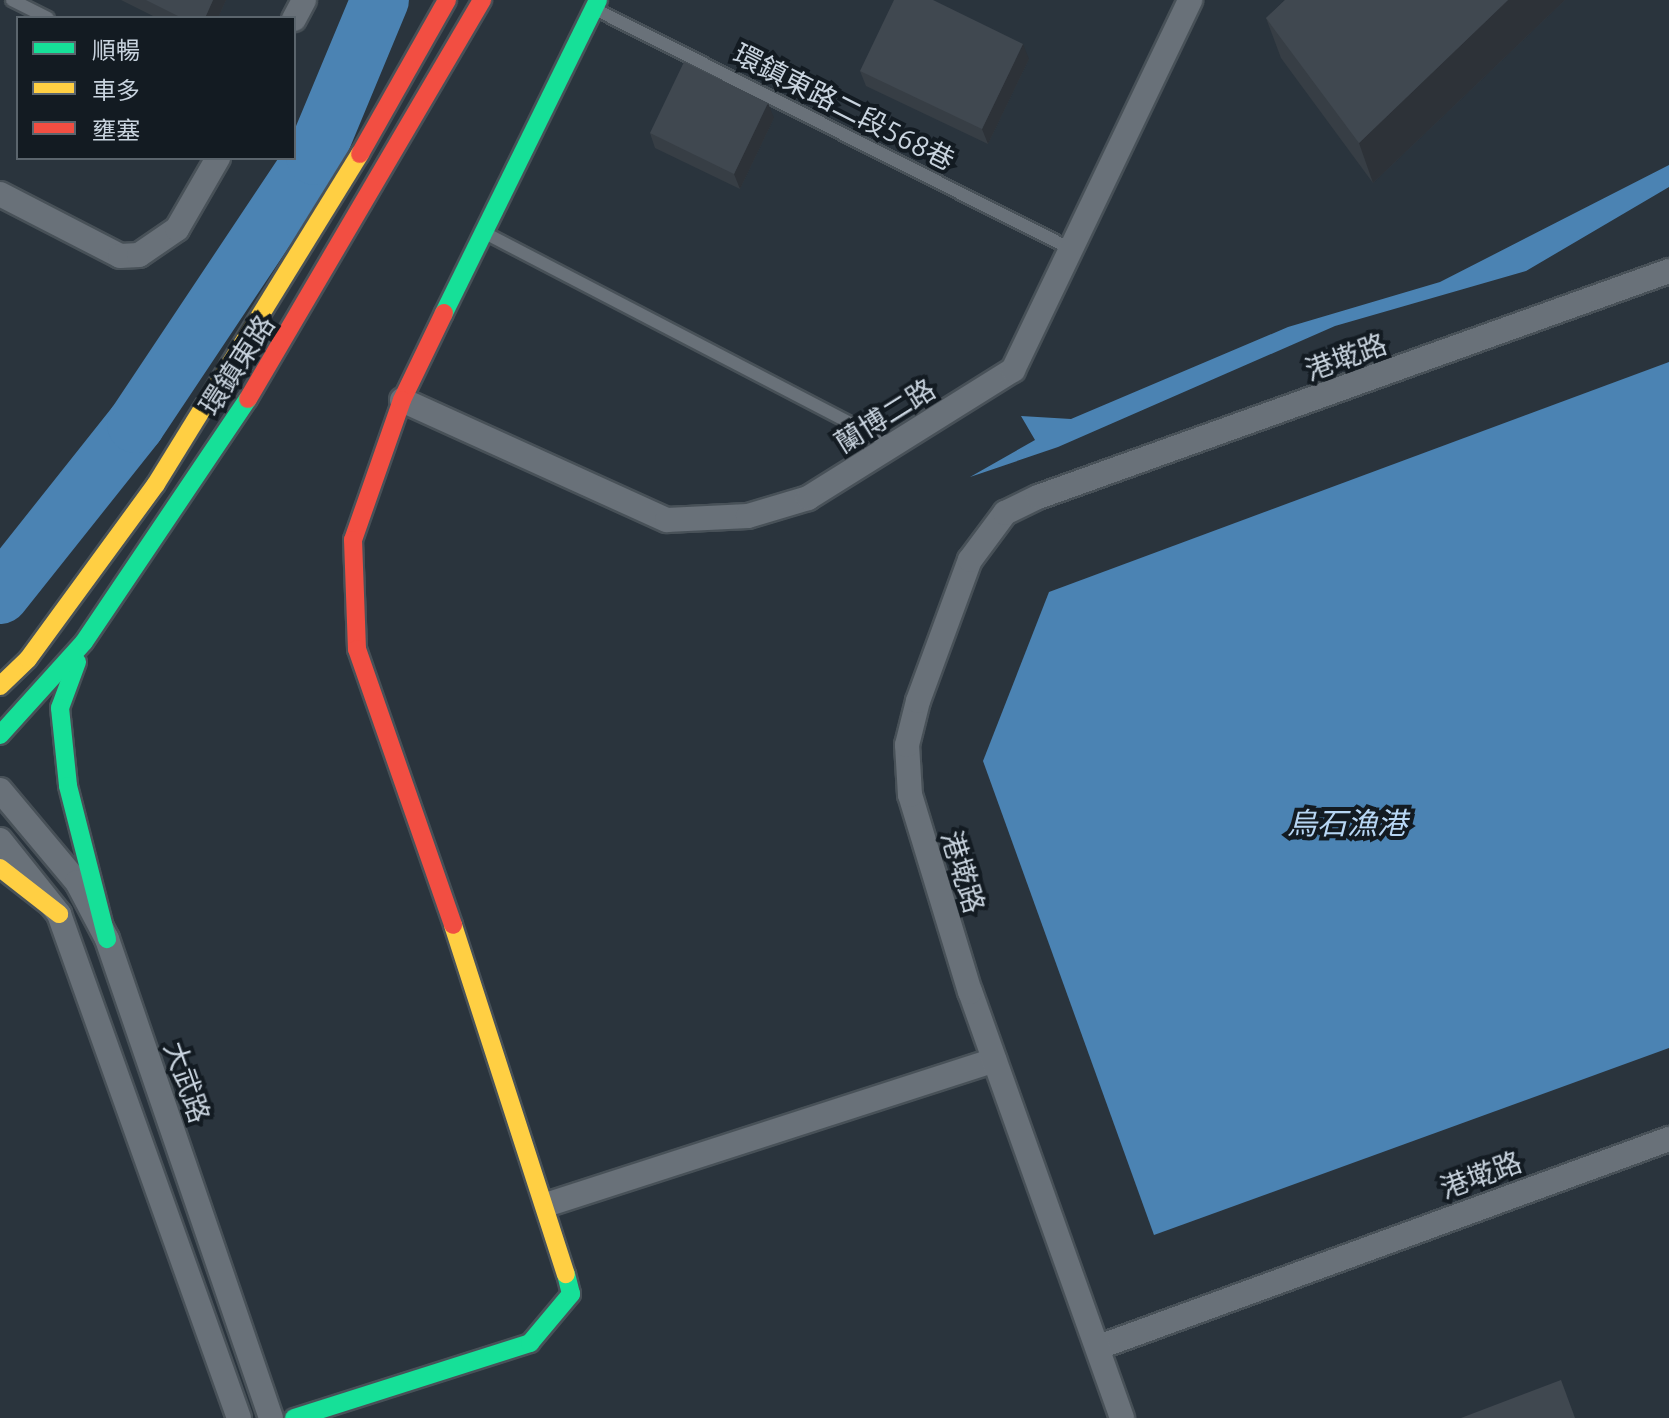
<!DOCTYPE html>
<html>
<head>
<meta charset="utf-8">
<style>
  body { margin:0 }
  #map { position:relative; width:1669px; height:1418px; overflow:hidden; background:#2a343d; font-family:Ubuntu,"Noto Sans TC",sans-serif }
  div>[style] { position:absolute }
  .water>* { inset:0; background:#4b83b3 }
  .river>* { height:58px; margin:-29px; padding:0 29px; transform-origin:29px; border-radius:29px; background:#4b83b3 }
  .roads { filter:drop-shadow(2px 0 #485158) drop-shadow(-2px 0 #485158) drop-shadow(0 2px #485158) drop-shadow(0 -2px #485158) }
  .lane>* { height:12px; margin:-6px; padding:0 6px; transform-origin:6px; border-radius:6px; background:#697179 }
  .street>* { height:24px; margin:-12px; padding:0 12px; transform-origin:12px; border-radius:12px; background:#697179 }
  .fast>* { height:18px; margin:-9px; padding:0 9px; transform-origin:9px; border-radius:9px; background:#16e098 }
  .slow>* { height:18px; margin:-9px; padding:0 9px; transform-origin:9px; border-radius:9px; background:#ffcf43 }
  .jam>* { height:18px; margin:-9px; padding:0 9px; transform-origin:9px; border-radius:9px; background:#f24e42 }
  .wall>* { inset:0; background:#373e45 }
  .shaded-wall>* { inset:0; background:#2d3238 }
  .building>* { inset:0; background:#404850 }
  span { translate:-50% -50%; white-space:nowrap; text-align:center; line-height:1.15; -webkit-text-stroke:8px #131b22; paint-order:stroke }
  .street-label { font-size:28px; color:#c8d3de }
  .water-label { font-size:30px; color:#b7d6f3; font-style:italic }
  .legend { position:absolute; left:16px; top:16px; width:280px; height:144px; box-sizing:border-box; background:#131b22; border:2px solid #5b656d; margin:0; padding:10px 14px; list-style:none; font-size:24px; color:#c8d3de }
  .legend li { display:flex; align-items:center; gap:16px; height:40px }
  .legend b { width:40px; border:2px solid #5b656d }
</style>
</head>
<body>
<div id="map">
  <div class="water">
    <i style="clip-path:polygon(1669px 165px,1669px 187px,1526px 271px,1335px 326px,1058px 447px,970px 477px,1035px 440px,1021px 416px,1071px 419px,1288px 327px,1440px 282px)"></i>
    <i style="clip-path:polygon(1669px 362px,1669px 1048px,1154px 1235px,983px 761px,1049px 592px)"></i>
  </div>
  <div class="river">
    <i style="left:0;top:595px;width:218px;rotate:-51.5deg"></i>
    <i style="left:136px;top:424px;width:322px;rotate:-56.3deg"></i>
    <i style="left:315px;top:156px;width:169px;rotate:-67.4deg"></i>
  </div>
  <div class="roads">
    <div class="lane">
      <i style="left:12px;top:0;width:40px;rotate:26.6deg"></i>
      <i style="left:597px;top:10px;width:531px;rotate:26.76deg"></i>
      <i style="left:487px;top:234px;width:458px;rotate:27.5deg"></i>
    </div>
    <div class="street">
      <i style="left:294px;top:19px;width:21px;rotate:-62deg"></i>
      <i style="left:0;top:194px;width:135px;rotate:27.3deg"></i>
      <i style="left:120px;top:256px;width:19px;rotate:-3deg"></i>
      <i style="left:139px;top:255px;width:46px;rotate:-34.4deg"></i>
      <i style="left:177px;top:229px;width:82px;rotate:-60deg"></i>
      <i style="left:402px;top:400px;width:291px;rotate:24.4deg"></i>
      <i style="left:667px;top:520px;width:81px;rotate:-2.8deg"></i>
      <i style="left:748px;top:516px;width:63px;rotate:-16.7deg"></i>
      <i style="left:808px;top:498px;width:242px;rotate:-32deg"></i>
      <i style="left:1013px;top:370px;width:410px;rotate:-64.4deg"></i>
      <i style="left:0;top:790px;width:120px;rotate:50.1deg"></i>
      <i style="left:77px;top:882px;width:64px;rotate:62.2deg"></i>
      <i style="left:107px;top:939px;width:506px;rotate:71.1deg"></i>
      <i style="left:0;top:840px;width:95px;rotate:51.4deg"></i>
      <i style="left:59px;top:914px;width:535px;rotate:70.35deg"></i>
      <i style="left:549px;top:1204px;width:468px;rotate:-17.9deg"></i>
      <i style="left:1099px;top:1347px;width:607px;rotate:-20.05deg"></i>
      <i style="left:1122px;top:1418px;width:452px;rotate:-109.6deg"></i>
      <i style="left:970px;top:992px;width:206px;rotate:-106.9deg"></i>
      <i style="left:910px;top:795px;width:50px;rotate:-93.4deg"></i>
      <i style="left:907px;top:745px;width:45px;rotate:-76deg"></i>
      <i style="left:918px;top:701px;width:150px;rotate:-69.8deg"></i>
      <i style="left:970px;top:560px;width:59px;rotate:-53.3deg"></i>
      <i style="left:1005px;top:513px;width:37px;rotate:-26deg"></i>
      <i style="left:1038px;top:497px;width:670px;rotate:-19.71deg"></i>
    </div>
    <div class="fast">
      <i style="left:444px;top:313px;width:349px;rotate:-63.8deg"></i>
      <i style="left:77px;top:662px;width:49px;rotate:110.3deg"></i>
      <i style="left:60px;top:708px;width:78px;rotate:84.1deg"></i>
      <i style="left:68px;top:786px;width:158px;rotate:75.7deg"></i>
      <i style="left:0;top:735px;width:125px;rotate:-47.9deg"></i>
      <i style="left:84px;top:642px;width:293px;rotate:-56deg"></i>
      <i style="left:294px;top:1418px;width:248px;rotate:-17.6deg"></i>
      <i style="left:530px;top:1343px;width:64px;rotate:-50.1deg"></i>
      <i style="left:571px;top:1294px;width:21px;rotate:-104deg"></i>
    </div>
    <div class="slow">
      <i style="left:0;top:686px;width:39px;rotate:-44deg"></i>
      <i style="left:28px;top:659px;width:217px;rotate:-53.8deg"></i>
      <i style="left:156px;top:484px;width:388px;rotate:-58.3deg"></i>
      <i style="left:0;top:868px;width:75px;rotate:37.9deg"></i>
      <i style="left:453px;top:925px;width:367px;rotate:72.1deg"></i>
    </div>
    <div class="jam">
      <i style="left:360px;top:154px;width:177px;rotate:-60.5deg"></i>
      <i style="left:444px;top:313px;width:97px;rotate:115.8deg"></i>
      <i style="left:402px;top:400px;width:148px;rotate:109.3deg"></i>
      <i style="left:353px;top:540px;width:109px;rotate:87.9deg"></i>
      <i style="left:357px;top:649px;width:292px;rotate:70.8deg"></i>
      <i style="left:248px;top:399px;width:463px;rotate:-59.6deg"></i>
    </div>
  </div>
  <div class="wall">
    <i style="clip-path:polygon(121px 0,226px 0,218px 18px,157px 18px)"></i>
    <i style="clip-path:polygon(1285px 0,1565px 0,1373px 183px,1281px 58px,1266px 18px)"></i>
    <i style="clip-path:polygon(1029px 59px,988px 144px,866px 86px,860px 71px)"></i>
    <i style="clip-path:polygon(774px 118px,740px 189px,655px 148px,650px 133px)"></i>
  </div>
  <div class="shaded-wall">
    <i style="clip-path:polygon(213px 0,226px 0,218px 18px,205px 18px)"></i>
    <i style="clip-path:polygon(1508px 0,1565px 0,1373px 183px,1359px 143px)"></i>
    <i style="clip-path:polygon(1023px 44px,1029px 59px,988px 144px,982px 129px)"></i>
    <i style="clip-path:polygon(768px 103px,774px 118px,740px 189px,734px 174px)"></i>
  </div>
  <div class="building">
    <i style="clip-path:polygon(146px 0,213px 0,205px 18px,182px 18px)"></i>
    <i style="clip-path:polygon(894px 0,933px 0,1023px 44px,982px 129px,860px 71px)"></i>
    <i style="clip-path:polygon(1285px 0,1508px 0,1359px 143px,1266px 18px)"></i>
    <i style="clip-path:polygon(684px 62px,768px 103px,734px 174px,650px 133px)"></i>
    <i style="clip-path:polygon(1561px 1380px,1575px 1418px,1461px 1418px)"></i>
  </div>
  <div class="street-label">
    <span style="left:844px;top:107px;rotate:27deg">環鎮東路二段568巷</span>
    <span style="left:1346px;top:357px;rotate:-20deg">港墘路</span>
    <span style="left:237px;top:365px;rotate:-57deg">環鎮東路</span>
    <span style="left:885px;top:416px;rotate:-32deg">蘭博二路</span>
    <span style="left:963px;top:872px;rotate:73deg">港墘路</span>
    <span style="left:187px;top:1082px;rotate:71deg">大武路</span>
    <span style="left:1481px;top:1175px;rotate:-20deg">港墘路</span>
  </div>
  <div class="water-label">
    <span style="left:1347px;top:823px">烏石漁港</span>
  </div>
  <ul class="legend">
  <li><b style="height:10px;background:#16e098"></b>順暢</li>
  <li><b style="height:10px;background:#ffcf43"></b>車多</li>
  <li><b style="height:10px;background:#f24e42"></b>壅塞</li>
  </ul>
</div>
</body>
</html>
